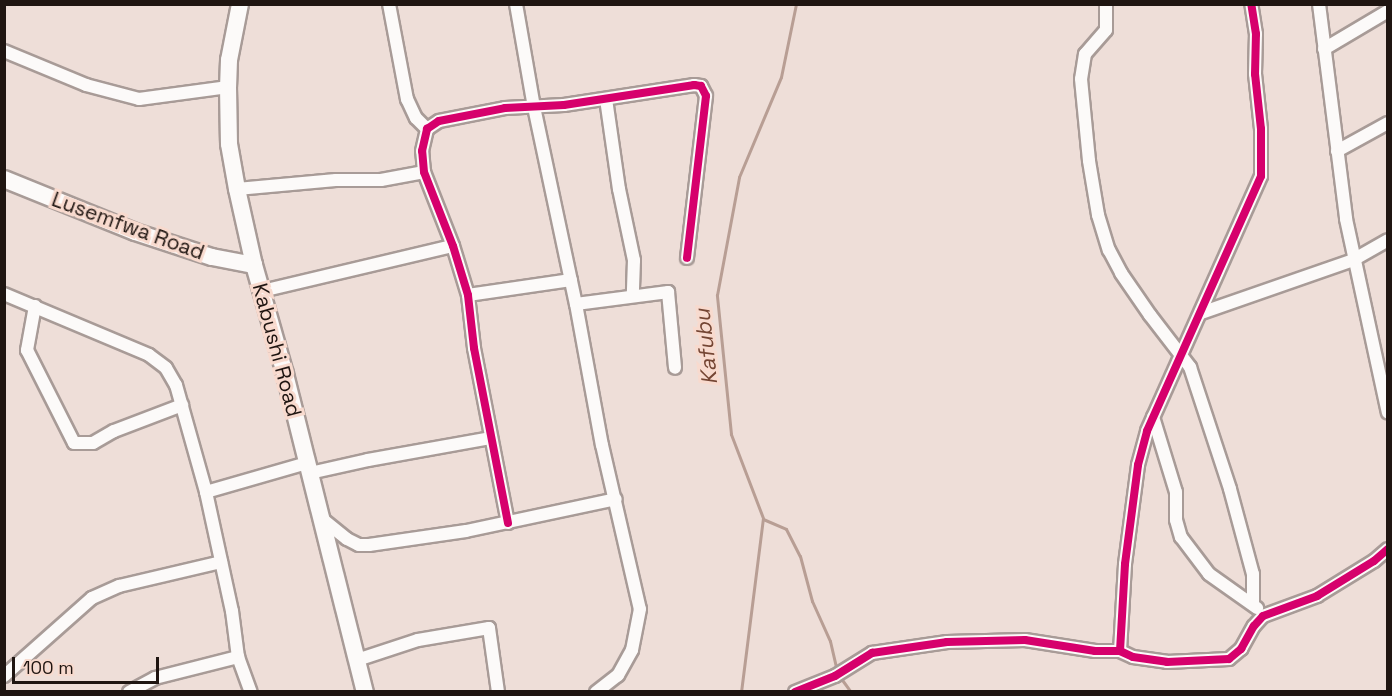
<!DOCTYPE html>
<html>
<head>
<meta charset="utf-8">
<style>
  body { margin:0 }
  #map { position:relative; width:1392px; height:696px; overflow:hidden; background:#eeded8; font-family:"Space Grotesk",sans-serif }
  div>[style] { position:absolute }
  .stream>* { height:3px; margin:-1.5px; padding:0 1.5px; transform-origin:1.5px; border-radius:1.5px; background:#b89e94 }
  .roads { filter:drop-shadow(2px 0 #a89b97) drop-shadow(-2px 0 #a89b97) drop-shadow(0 2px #a89b97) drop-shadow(0 -2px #a89b97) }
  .street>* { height:12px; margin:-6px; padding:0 6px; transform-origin:6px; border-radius:6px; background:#fcfaf9 }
  .secondary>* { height:16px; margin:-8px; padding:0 8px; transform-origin:8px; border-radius:8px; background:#fcfaf9 }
  .cycleway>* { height:8px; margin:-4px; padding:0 4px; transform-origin:4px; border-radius:4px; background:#d6006c }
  span { translate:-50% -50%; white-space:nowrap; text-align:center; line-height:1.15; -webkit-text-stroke:6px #f8dace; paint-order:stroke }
  .street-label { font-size:21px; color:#1f1511 }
  .water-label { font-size:22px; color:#744533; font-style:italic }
  .frame { position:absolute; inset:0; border:6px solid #1f1511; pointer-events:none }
  .scale { position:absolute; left:12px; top:657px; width:147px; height:27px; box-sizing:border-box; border:3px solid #1f1511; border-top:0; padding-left:8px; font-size:18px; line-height:21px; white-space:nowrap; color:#1f1511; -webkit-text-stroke:4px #f8dace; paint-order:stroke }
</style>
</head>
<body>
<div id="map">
  <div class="stream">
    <i style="left:763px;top:519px;width:25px;rotate:23deg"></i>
    <i style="left:786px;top:529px;width:30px;rotate:63deg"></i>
    <i style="left:800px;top:556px;width:47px;rotate:75.1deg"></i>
    <i style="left:812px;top:601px;width:44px;rotate:65.8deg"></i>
    <i style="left:830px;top:641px;width:31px;rotate:77deg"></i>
    <i style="left:840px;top:677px;width:19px;rotate:54deg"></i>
    <i style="left:741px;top:692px;width:175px;rotate:-82.8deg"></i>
    <i style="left:763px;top:518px;width:90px;rotate:-110.9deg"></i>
    <i style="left:731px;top:434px;width:140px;rotate:-95.8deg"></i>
    <i style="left:717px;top:295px;width:120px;rotate:-79.4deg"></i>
    <i style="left:739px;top:177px;width:108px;rotate:-67.2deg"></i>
    <i style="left:781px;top:77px;width:75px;rotate:-78.4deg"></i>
  </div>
  <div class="roads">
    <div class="street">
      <i style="left:389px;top:4px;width:97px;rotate:79.3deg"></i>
      <i style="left:407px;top:99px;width:21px;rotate:65deg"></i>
      <i style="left:416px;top:118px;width:16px;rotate:45deg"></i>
      <i style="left:516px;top:4px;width:105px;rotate:80.1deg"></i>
      <i style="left:534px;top:107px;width:201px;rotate:78deg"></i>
      <i style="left:576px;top:304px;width:93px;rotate:-7.4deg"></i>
      <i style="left:668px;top:292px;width:76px;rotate:84.7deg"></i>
      <i style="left:1106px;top:4px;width:26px;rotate:90deg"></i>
      <i style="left:1106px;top:30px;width:32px;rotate:131deg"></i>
      <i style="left:1085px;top:54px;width:25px;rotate:99deg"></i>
      <i style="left:1081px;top:79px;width:82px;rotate:84.4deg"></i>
      <i style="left:1089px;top:161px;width:55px;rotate:80.5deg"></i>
      <i style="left:1098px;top:215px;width:37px;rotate:73deg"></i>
      <i style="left:1109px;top:250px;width:26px;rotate:62deg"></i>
      <i style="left:1121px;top:273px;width:51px;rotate:55.4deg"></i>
      <i style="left:1150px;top:315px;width:66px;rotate:52.4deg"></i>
      <i style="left:1190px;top:367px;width:128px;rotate:71.8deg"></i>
      <i style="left:1230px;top:489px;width:88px;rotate:74.9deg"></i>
      <i style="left:1253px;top:574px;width:29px;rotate:90deg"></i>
      <i style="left:1319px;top:4px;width:217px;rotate:82.8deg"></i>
      <i style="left:1346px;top:219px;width:198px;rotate:77.8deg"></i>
      <i style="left:1324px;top:49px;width:74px;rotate:-30.7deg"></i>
      <i style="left:4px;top:51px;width:89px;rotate:22.5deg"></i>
      <i style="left:86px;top:85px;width:55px;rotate:14.8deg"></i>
      <i style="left:139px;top:99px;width:90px;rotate:-7.7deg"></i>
      <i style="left:606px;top:99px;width:91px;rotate:81.8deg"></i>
      <i style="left:619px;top:189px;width:73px;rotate:78.1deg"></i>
      <i style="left:634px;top:260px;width:35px;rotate:92deg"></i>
      <i style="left:1337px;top:151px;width:58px;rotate:-28.8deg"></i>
      <i style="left:237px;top:189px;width:99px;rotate:-5.2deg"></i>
      <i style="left:336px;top:180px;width:45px"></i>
      <i style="left:381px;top:180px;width:44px;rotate:-10.5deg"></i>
      <i style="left:262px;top:291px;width:196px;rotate:-13.3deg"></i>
      <i style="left:4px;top:294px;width:157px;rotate:22.8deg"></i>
      <i style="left:149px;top:355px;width:21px;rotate:37deg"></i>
      <i style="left:166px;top:368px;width:20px;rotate:60deg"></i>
      <i style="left:176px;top:385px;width:111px;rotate:74.3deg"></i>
      <i style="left:206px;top:492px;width:122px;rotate:77.7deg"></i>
      <i style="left:232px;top:611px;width:46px;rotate:82.6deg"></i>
      <i style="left:238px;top:657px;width:37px;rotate:70deg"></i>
      <i style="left:468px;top:295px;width:104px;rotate:-8.3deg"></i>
      <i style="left:576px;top:304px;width:143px;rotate:79.6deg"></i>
      <i style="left:602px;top:445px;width:168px;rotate:77deg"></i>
      <i style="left:640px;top:609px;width:42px;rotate:101deg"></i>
      <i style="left:632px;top:650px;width:29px;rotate:119deg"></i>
      <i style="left:618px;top:675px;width:28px;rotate:142deg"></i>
      <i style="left:35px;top:306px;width:45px;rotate:100.3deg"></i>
      <i style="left:27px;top:350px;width:104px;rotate:63.2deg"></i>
      <i style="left:74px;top:443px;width:19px"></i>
      <i style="left:93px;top:443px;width:24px;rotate:-30deg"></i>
      <i style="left:114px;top:431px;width:73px;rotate:-20.9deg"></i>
      <i style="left:1201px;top:313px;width:161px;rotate:-19.2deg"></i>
      <i style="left:1353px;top:260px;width:40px;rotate:-29.7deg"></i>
      <i style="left:1153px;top:417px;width:78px;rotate:73deg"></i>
      <i style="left:1176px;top:492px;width:28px;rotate:90deg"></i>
      <i style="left:1176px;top:520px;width:18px;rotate:74deg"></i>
      <i style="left:1181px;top:537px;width:46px;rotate:52.9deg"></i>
      <i style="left:1209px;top:574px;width:59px;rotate:35.3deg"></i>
      <i style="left:310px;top:473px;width:59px;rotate:-12.6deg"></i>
      <i style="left:368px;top:460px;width:124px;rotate:-10.2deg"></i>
      <i style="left:206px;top:492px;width:105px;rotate:-16deg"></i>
      <i style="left:321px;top:518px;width:33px;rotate:39deg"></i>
      <i style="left:347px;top:539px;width:13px;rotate:27deg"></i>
      <i style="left:359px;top:545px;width:10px"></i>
      <i style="left:369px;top:545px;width:98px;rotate:-8.2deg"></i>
      <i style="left:466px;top:531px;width:153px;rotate:-12deg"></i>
      <i style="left:508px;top:523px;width:178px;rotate:-101deg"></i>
      <i style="left:474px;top:348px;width:53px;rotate:-96.5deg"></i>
      <i style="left:468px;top:295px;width:51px;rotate:-107deg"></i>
      <i style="left:453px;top:246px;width:79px;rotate:-111.4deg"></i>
      <i style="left:424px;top:172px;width:21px;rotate:-95deg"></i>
      <i style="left:422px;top:151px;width:23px;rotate:-77deg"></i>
      <i style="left:427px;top:129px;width:14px;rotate:-34deg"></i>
      <i style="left:439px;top:121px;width:67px;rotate:-11.1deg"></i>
      <i style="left:505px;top:108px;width:59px;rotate:-2.9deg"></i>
      <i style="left:564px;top:105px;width:132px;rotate:-8.7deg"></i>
      <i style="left:694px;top:85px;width:7px;rotate:8deg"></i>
      <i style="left:701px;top:86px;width:11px;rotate:63deg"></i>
      <i style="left:706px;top:96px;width:163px;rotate:96.7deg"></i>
      <i style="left:1120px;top:651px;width:87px;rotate:-86.7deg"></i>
      <i style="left:1125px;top:564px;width:100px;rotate:-82.5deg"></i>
      <i style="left:1138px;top:465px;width:35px;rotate:-75deg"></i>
      <i style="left:1147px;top:431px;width:279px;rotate:-65.9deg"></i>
      <i style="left:1261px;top:176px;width:47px;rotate:-90deg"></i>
      <i style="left:1261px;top:129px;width:55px;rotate:-96.2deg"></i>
      <i style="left:1255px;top:74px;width:40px;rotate:-88.6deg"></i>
      <i style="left:1256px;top:34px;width:30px;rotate:-99deg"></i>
      <i style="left:357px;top:660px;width:64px;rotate:-18.2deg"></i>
      <i style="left:418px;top:640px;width:72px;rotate:-9.6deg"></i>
      <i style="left:489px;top:628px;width:65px;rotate:82deg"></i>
      <i style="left:4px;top:676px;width:118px;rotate:-41.6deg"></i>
      <i style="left:92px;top:598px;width:30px;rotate:-24deg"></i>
      <i style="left:119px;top:586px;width:105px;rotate:-13.2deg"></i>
      <i style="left:129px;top:692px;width:30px;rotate:-28deg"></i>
      <i style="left:155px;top:678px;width:86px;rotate:-14.2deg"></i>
      <i style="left:795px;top:692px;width:43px;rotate:-21.8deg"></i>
      <i style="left:835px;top:676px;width:44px;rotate:-31.9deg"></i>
      <i style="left:872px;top:653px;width:76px;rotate:-8.3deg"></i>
      <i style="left:947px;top:642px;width:78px;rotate:-1.5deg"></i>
      <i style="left:1025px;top:640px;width:71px;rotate:8.9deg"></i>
      <i style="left:1095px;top:651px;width:25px"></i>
      <i style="left:1120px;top:651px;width:14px;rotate:25deg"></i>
      <i style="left:1133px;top:657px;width:34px;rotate:8deg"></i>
      <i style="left:1167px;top:662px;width:62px;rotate:-2.8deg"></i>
      <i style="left:1229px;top:659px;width:16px;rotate:-40deg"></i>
      <i style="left:1241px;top:649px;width:26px;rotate:-61deg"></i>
      <i style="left:1254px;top:626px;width:13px;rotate:-48deg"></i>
      <i style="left:1263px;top:616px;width:58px;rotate:-20.3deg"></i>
      <i style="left:1317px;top:596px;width:67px;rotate:-31.6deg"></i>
      <i style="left:1374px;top:561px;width:18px;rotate:-41deg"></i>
    </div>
    <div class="secondary">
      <i style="left:240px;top:4px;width:57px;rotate:101.1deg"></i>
      <i style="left:229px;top:60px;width:27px;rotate:92deg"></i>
      <i style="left:228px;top:87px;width:57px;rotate:89deg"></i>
      <i style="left:229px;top:144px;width:46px;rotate:79.9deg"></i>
      <i style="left:237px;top:189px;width:78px;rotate:77.4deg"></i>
      <i style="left:254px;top:265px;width:113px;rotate:74.1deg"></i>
      <i style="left:285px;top:374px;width:328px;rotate:75.9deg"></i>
      <i style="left:4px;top:179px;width:141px;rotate:22deg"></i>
      <i style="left:135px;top:232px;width:81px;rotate:18deg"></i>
      <i style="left:212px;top:257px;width:43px;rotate:10.8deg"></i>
    </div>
  </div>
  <div class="cycleway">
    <i style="left:508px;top:523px;width:178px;rotate:-101deg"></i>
    <i style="left:474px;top:348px;width:53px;rotate:-96.5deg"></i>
    <i style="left:468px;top:295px;width:51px;rotate:-107deg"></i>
    <i style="left:453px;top:246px;width:79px;rotate:-111.4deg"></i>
    <i style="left:424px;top:172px;width:21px;rotate:-95deg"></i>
    <i style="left:422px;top:151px;width:23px;rotate:-77deg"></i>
    <i style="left:427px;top:129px;width:14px;rotate:-34deg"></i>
    <i style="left:439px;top:121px;width:67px;rotate:-11.1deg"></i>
    <i style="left:505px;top:108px;width:59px;rotate:-2.9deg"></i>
    <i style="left:564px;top:105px;width:132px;rotate:-8.7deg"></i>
    <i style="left:694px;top:85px;width:7px;rotate:8deg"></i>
    <i style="left:701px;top:86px;width:11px;rotate:63deg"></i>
    <i style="left:706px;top:96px;width:163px;rotate:96.7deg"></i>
    <i style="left:1120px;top:651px;width:87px;rotate:-86.7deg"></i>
    <i style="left:1125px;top:564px;width:100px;rotate:-82.5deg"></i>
    <i style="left:1138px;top:465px;width:35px;rotate:-75deg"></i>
    <i style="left:1147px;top:431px;width:279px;rotate:-65.9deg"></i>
    <i style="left:1261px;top:176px;width:47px;rotate:-90deg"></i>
    <i style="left:1261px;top:129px;width:55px;rotate:-96.2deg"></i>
    <i style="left:1255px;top:74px;width:40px;rotate:-88.6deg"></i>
    <i style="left:1256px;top:34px;width:30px;rotate:-99deg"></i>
    <i style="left:795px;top:692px;width:43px;rotate:-21.8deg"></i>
    <i style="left:835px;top:676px;width:44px;rotate:-31.9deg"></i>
    <i style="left:872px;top:653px;width:76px;rotate:-8.3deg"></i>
    <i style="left:947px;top:642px;width:78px;rotate:-1.5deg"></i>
    <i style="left:1025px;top:640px;width:71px;rotate:8.9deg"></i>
    <i style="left:1095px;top:651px;width:25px"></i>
    <i style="left:1120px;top:651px;width:14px;rotate:25deg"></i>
    <i style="left:1133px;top:657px;width:34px;rotate:8deg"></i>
    <i style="left:1167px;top:662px;width:62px;rotate:-2.8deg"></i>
    <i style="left:1229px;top:659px;width:16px;rotate:-40deg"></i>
    <i style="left:1241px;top:649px;width:26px;rotate:-61deg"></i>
    <i style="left:1254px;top:626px;width:13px;rotate:-48deg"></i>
    <i style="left:1263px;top:616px;width:58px;rotate:-20.3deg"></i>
    <i style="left:1317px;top:596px;width:67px;rotate:-31.6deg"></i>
    <i style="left:1374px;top:561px;width:18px;rotate:-41deg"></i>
  </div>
  <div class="street-label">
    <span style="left:128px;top:226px;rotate:20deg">Lusemfwa Road</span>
    <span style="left:277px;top:350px;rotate:75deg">Kabushi Road</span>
  </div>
  <div class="water-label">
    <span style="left:706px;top:347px;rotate:-96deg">Kafubu</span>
  </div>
  <div class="frame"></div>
  <div class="scale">100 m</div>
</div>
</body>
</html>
